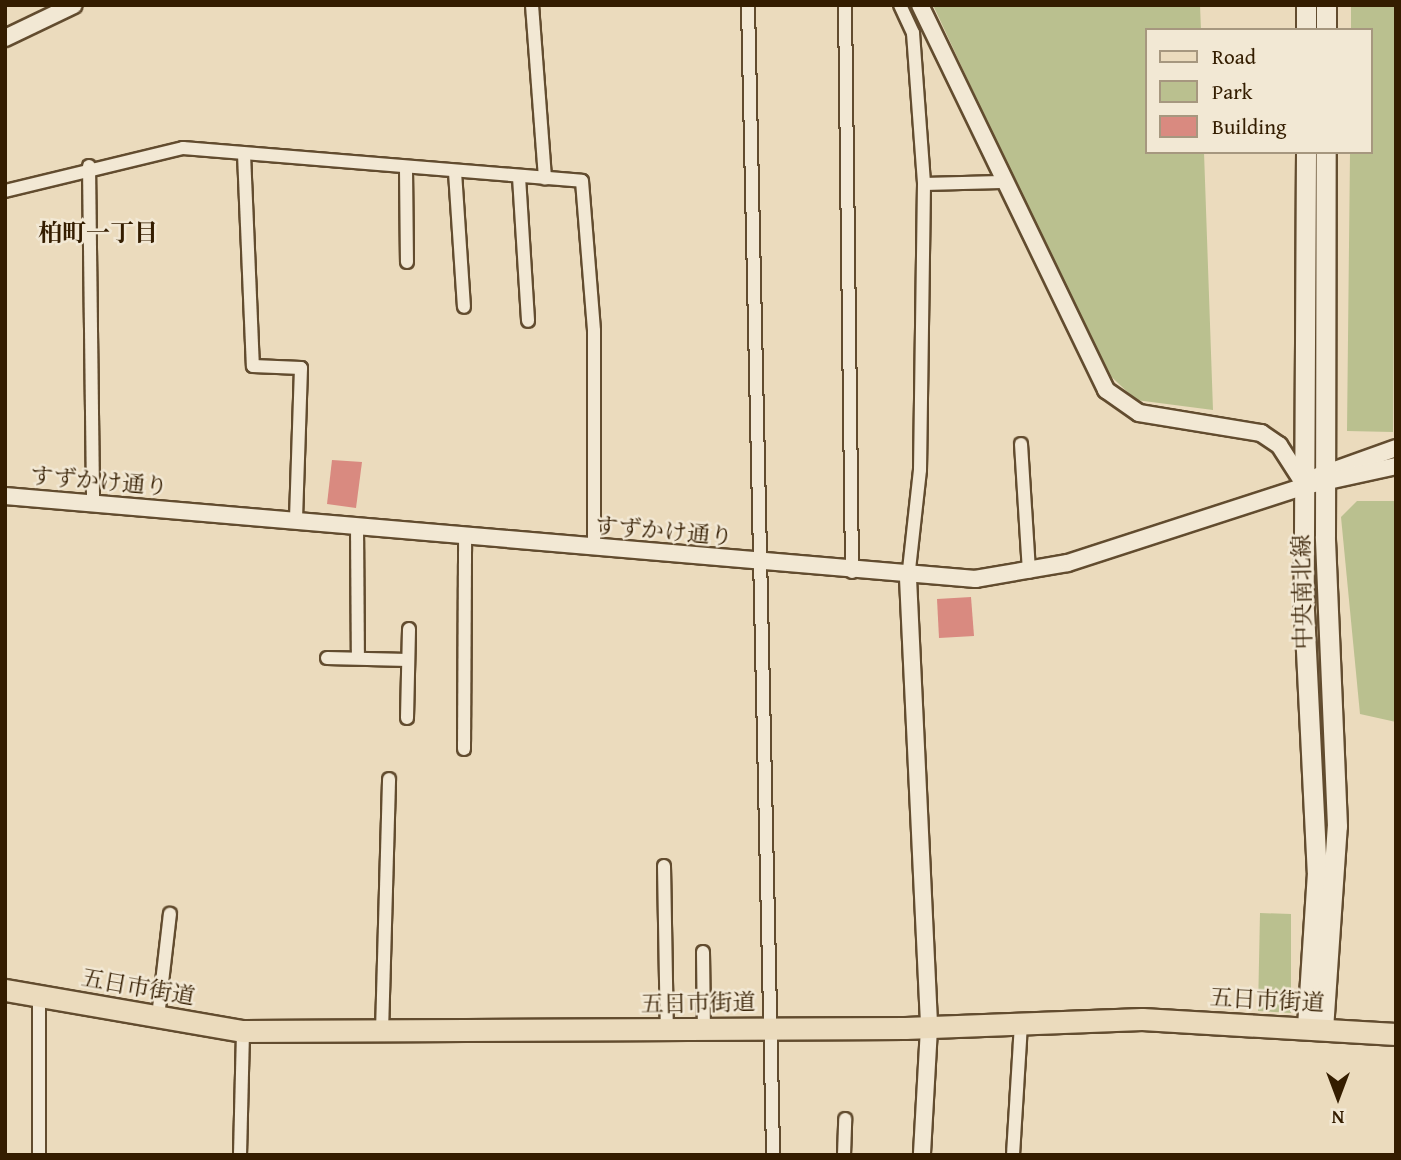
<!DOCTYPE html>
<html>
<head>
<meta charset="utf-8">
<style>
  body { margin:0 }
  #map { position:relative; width:1401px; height:1160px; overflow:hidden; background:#ebdbbd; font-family:"Gentium Book Plus","Noto Serif JP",serif }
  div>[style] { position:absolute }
  .green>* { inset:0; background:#bac08f }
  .building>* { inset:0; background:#d98a80 }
  .roads { filter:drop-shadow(2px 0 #624c2f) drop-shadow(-2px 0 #624c2f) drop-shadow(0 2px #624c2f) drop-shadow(0 -2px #624c2f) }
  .minor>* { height:12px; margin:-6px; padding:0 6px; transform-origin:6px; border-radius:6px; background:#f2e8d4 }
  .tertiary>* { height:16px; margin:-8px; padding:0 8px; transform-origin:8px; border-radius:8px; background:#f2e8d4 }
  .secondary>* { height:19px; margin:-9.5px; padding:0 9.5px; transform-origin:9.5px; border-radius:9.5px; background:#f2e8d4 }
  .primary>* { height:21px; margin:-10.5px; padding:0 10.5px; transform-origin:10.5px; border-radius:10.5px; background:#ebdbbd }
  span { translate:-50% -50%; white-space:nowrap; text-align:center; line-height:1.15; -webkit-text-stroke:5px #f2e8d4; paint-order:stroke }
  .street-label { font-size:23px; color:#341d00 }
  .neighbourhood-label { font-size:24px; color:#341d00; font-weight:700 }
  .frame { position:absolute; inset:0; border:7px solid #341d00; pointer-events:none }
  .legend { position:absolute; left:1145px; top:28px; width:228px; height:126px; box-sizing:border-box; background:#f2e8d4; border:2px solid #a6977f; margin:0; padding:9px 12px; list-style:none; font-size:21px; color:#341d00 }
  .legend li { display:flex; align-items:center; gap:14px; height:35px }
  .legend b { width:35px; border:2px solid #a6977f }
  .north { position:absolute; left:1303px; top:1062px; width:70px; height:70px; -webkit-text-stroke:5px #f2e8d4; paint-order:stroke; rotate:180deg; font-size:19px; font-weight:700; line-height:28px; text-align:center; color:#341d00 }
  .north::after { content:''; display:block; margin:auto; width:24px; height:32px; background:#341d00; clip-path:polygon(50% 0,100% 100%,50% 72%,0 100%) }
</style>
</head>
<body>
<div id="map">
  <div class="green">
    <i style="clip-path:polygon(933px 5px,1200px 5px,1201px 30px,1147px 30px,1147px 152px,1204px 152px,1213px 410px,1136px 400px,1102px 368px)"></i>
    <i style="clip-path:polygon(1351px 5px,1396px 5px,1393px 432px,1347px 431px,1350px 152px,1371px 152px,1371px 30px,1351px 30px)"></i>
    <i style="clip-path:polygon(1357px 501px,1396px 501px,1396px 722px,1360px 714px,1341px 517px)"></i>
    <i style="clip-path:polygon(1260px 913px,1291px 914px,1291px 1013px,1258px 1011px)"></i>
  </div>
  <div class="building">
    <i style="clip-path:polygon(332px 460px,362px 462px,356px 508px,327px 504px)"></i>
    <i style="clip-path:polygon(971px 597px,974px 636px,939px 638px,937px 599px)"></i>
  </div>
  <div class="roads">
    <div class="minor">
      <i style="left:532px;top:5px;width:174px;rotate:85.7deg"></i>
      <i style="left:748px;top:5px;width:1150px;rotate:88.75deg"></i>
      <i style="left:845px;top:5px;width:567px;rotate:89.29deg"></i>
      <i style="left:900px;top:5px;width:31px;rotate:65deg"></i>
      <i style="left:913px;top:33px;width:151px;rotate:85.8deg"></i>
      <i style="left:924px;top:184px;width:286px;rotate:90.8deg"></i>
      <i style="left:920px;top:470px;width:109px;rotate:96.3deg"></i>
      <i style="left:244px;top:154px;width:212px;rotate:87.6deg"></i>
      <i style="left:253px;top:366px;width:48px;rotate:2.4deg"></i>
      <i style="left:301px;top:368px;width:154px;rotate:91.9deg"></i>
      <i style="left:89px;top:166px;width:338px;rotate:89.3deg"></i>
      <i style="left:406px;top:169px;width:93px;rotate:89.4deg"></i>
      <i style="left:455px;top:172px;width:135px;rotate:86.2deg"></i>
      <i style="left:519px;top:177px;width:144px;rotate:86.4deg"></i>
      <i style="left:924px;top:184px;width:77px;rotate:-1.5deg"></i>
      <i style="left:5px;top:191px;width:183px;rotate:-13.6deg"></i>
      <i style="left:183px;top:148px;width:400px;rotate:4.7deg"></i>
      <i style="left:582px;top:181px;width:150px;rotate:85.4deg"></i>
      <i style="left:594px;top:331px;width:216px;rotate:90deg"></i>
      <i style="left:1021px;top:444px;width:128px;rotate:86.4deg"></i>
      <i style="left:357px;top:527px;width:131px;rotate:89.6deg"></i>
      <i style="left:327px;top:658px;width:81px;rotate:1.4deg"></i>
      <i style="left:407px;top:718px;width:89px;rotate:-88.7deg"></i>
      <i style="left:464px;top:749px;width:213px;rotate:-89.7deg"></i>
      <i style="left:664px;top:866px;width:164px;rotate:89deg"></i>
      <i style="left:703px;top:952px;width:77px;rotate:89.3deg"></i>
      <i style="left:158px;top:1017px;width:104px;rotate:-83.4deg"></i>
      <i style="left:382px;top:1032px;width:253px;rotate:-88.4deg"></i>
      <i style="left:39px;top:1155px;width:159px;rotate:-90deg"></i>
      <i style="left:240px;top:1155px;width:124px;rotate:-88.6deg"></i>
      <i style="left:844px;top:1155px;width:36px;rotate:-88deg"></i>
      <i style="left:1013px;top:1155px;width:132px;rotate:-86.5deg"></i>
    </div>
    <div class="tertiary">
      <i style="left:920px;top:5px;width:428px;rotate:64.2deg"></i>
      <i style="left:1106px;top:390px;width:40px;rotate:34.9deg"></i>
      <i style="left:1139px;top:413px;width:124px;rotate:9.3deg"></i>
      <i style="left:1261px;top:433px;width:22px;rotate:34deg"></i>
      <i style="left:1279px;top:445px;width:46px;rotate:57.3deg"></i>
      <i style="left:5px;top:38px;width:76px;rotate:-25.6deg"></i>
      <i style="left:1318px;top:476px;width:83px;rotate:-19.7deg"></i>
      <i style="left:5px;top:496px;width:974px;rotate:4.89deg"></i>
      <i style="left:975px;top:579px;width:94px;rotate:-9.8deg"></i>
      <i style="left:1068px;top:563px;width:249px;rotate:-18deg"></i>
      <i style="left:1305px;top:486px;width:93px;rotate:-12.4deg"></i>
      <i style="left:908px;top:578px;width:450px;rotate:87.3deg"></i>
      <i style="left:929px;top:1028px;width:127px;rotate:93.2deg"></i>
    </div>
    <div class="secondary">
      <i style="left:1306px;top:5px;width:25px;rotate:90deg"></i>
      <i style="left:1326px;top:30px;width:25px;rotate:-90deg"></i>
      <i style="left:1306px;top:152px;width:458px;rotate:90.3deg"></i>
      <i style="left:1304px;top:610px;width:262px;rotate:87.2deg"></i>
      <i style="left:1317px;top:872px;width:155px;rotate:93.7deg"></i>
      <i style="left:1323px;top:1029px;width:203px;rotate:-86.1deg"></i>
      <i style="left:1337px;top:826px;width:290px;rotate:-92.4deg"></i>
      <i style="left:1325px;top:536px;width:384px;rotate:-89.9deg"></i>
    </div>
    <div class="primary">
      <i style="left:5px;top:990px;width:242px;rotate:9.8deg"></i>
      <i style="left:243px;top:1031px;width:662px;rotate:-0.26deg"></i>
      <i style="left:905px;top:1028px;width:237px;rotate:-2.2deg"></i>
      <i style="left:1142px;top:1019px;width:254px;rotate:3.4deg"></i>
    </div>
  </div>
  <div class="street-label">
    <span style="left:99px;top:481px;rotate:5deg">すずかけ通り</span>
    <span style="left:664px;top:531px;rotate:5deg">すずかけ通り</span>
    <span style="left:1302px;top:592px;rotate:-91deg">中央南北線</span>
    <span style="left:138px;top:987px;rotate:10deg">五日市街道</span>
    <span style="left:1267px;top:1000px;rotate:3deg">五日市街道</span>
    <span style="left:698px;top:1003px;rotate:-1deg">五日市街道</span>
  </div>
  <div class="neighbourhood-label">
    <span style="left:98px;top:233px">柏町一丁目</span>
  </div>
  <div class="frame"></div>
  <ul class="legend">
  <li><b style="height:9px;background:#ebdbbd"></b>Road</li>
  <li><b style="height:19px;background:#bac08f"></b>Park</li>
  <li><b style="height:19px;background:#d98a80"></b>Building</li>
  </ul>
  <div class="north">N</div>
</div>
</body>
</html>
